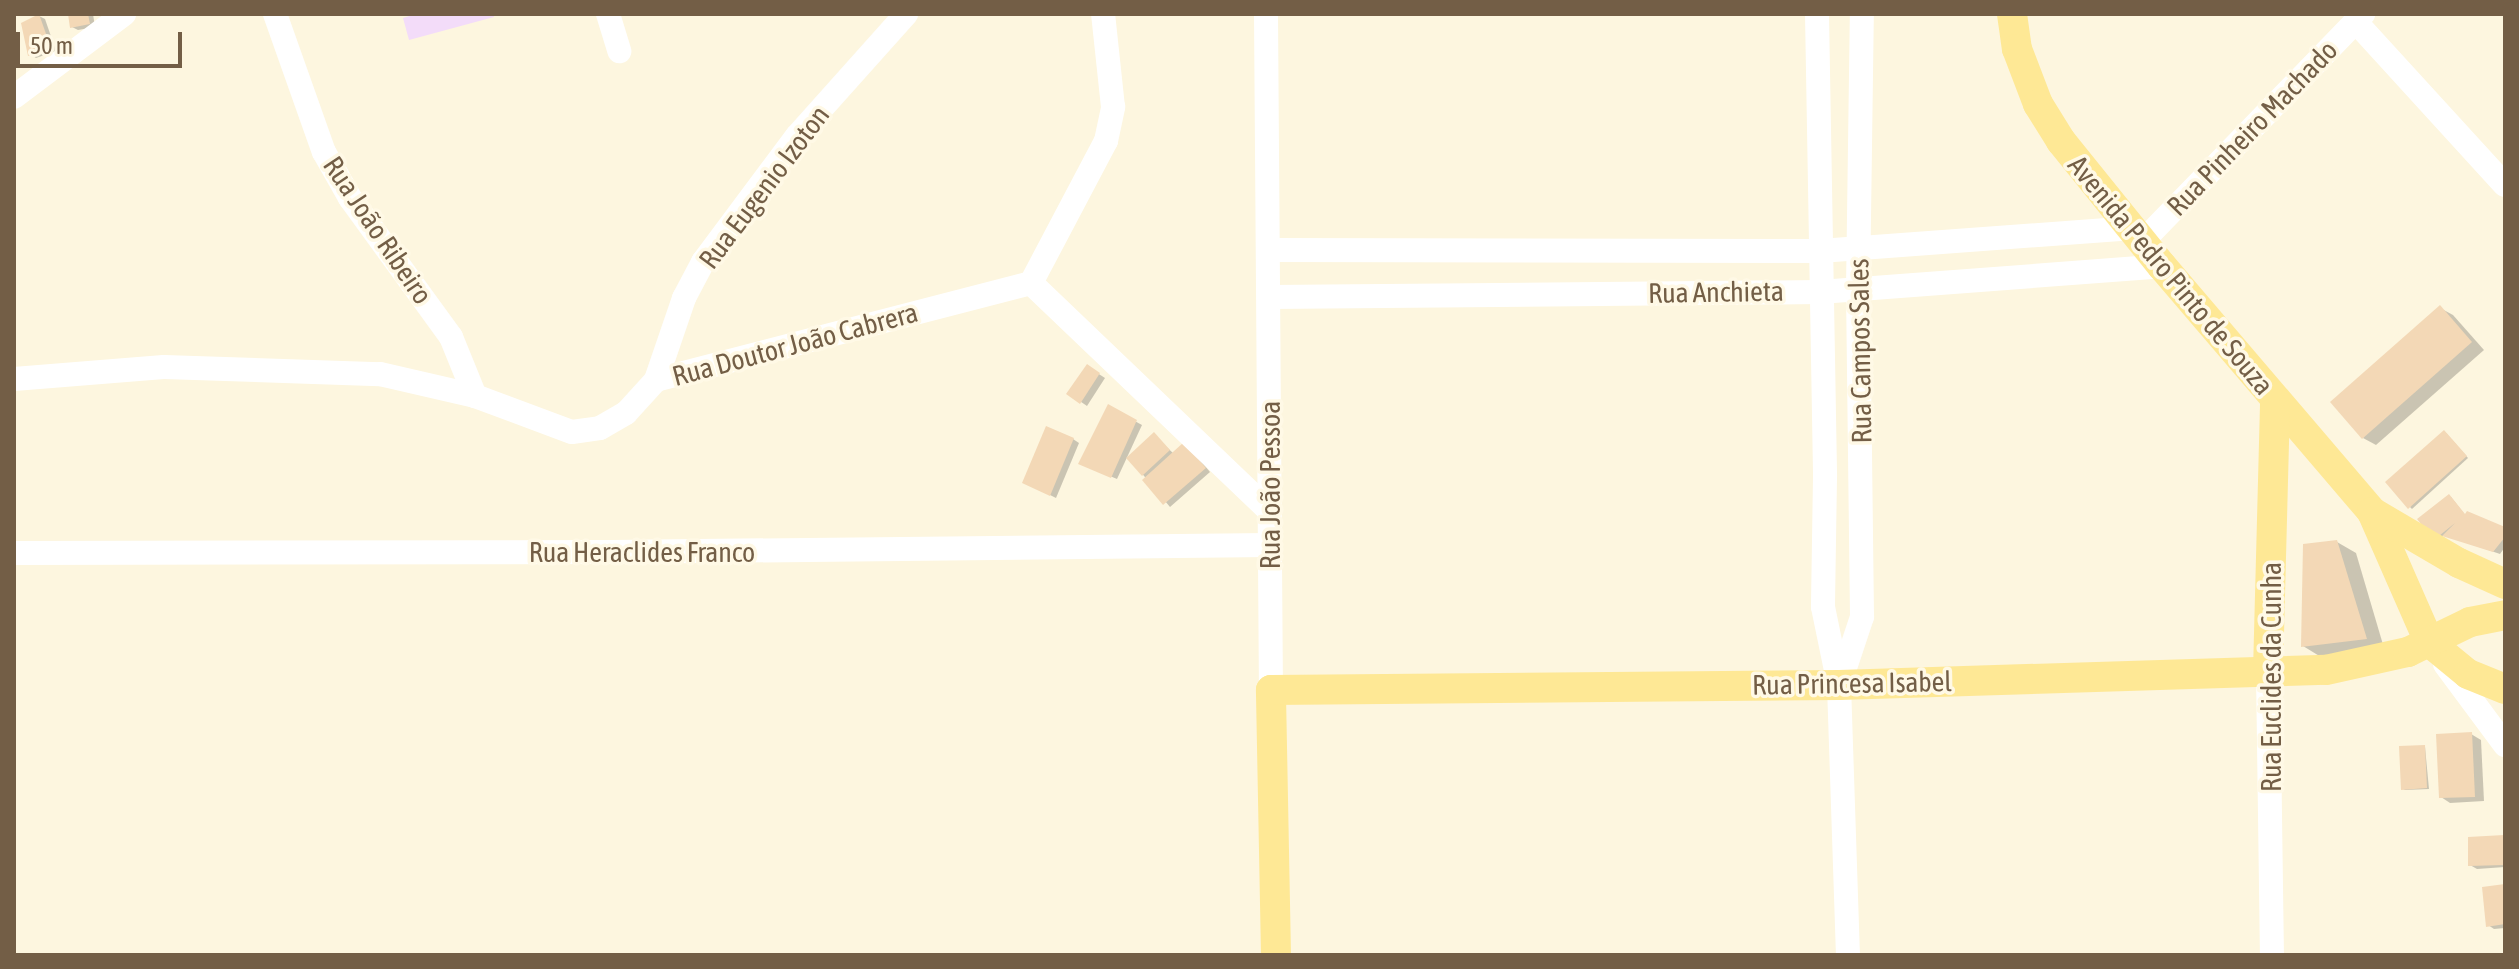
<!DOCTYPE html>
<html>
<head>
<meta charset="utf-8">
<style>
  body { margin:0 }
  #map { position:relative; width:2519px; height:969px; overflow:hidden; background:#fdf6df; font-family:"Asap Condensed",sans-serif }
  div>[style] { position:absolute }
  .education>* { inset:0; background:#f3dcf9 }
  .shadow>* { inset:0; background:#0003 }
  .building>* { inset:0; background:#f3d8b6 }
  .minor>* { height:24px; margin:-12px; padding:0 12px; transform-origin:12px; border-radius:12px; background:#fff }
  .major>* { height:30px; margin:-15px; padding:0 15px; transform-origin:15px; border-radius:15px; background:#fee895 }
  span { translate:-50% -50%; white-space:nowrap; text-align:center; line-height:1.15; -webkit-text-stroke:7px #fff9e6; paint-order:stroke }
  .street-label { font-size:28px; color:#735e46 }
  .frame { position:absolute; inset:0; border:16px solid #735e46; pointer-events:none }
  .scale { position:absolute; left:16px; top:32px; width:166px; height:36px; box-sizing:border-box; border:4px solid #735e46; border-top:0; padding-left:10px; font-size:24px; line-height:28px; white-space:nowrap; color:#735e46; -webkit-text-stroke:6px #fff9e6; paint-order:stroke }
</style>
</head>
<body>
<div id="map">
  <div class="education">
    <i style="clip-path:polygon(416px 14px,493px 14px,494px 17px,409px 40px,403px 18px)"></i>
  </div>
  <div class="shadow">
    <i style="clip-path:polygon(70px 14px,93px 14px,95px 27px,78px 30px,72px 27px)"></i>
    <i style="clip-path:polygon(39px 16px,45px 19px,56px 51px,36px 58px,30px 54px)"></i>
    <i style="clip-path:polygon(2440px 308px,2453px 315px,2484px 350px,2376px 445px,2363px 438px)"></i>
    <i style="clip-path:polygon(1088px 367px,1105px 378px,1087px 406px,1068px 393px)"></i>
    <i style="clip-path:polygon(1109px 407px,1142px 425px,1117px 479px,1086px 466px)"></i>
    <i style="clip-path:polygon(2446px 433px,2468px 458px,2412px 509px,2410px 507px)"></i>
    <i style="clip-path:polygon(1154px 435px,1174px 454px,1190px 448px,1210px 472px,1170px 507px,1129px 458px)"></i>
    <i style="clip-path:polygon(1073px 439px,1079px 443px,1056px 498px,1030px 485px)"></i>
    <i style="clip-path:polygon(2451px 497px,2465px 515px,2505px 529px,2505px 547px,2500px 554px,2444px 535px,2438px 540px)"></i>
    <i style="clip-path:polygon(2337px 542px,2356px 553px,2384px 648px,2321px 657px,2303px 646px)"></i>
    <i style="clip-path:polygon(2471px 734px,2481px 740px,2484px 801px,2450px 803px,2441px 797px)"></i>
    <i style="clip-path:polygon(2425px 747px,2429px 789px,2405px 790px,2403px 789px)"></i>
    <i style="clip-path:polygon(2503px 837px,2505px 867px,2477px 869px,2470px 865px)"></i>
    <i style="clip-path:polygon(2505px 886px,2505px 928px,2494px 929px,2488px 925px)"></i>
  </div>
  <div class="building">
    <i style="clip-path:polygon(39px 14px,51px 48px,28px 56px,21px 23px)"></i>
    <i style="clip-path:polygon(68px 14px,88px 14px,90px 24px,70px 28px)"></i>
    <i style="clip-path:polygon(2440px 305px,2472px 342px,2362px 439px,2330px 402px)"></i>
    <i style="clip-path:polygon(1087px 364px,1100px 373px,1080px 404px,1066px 394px)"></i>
    <i style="clip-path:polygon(1108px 404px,1137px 420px,1111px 478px,1078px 464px)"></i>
    <i style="clip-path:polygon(1046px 426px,1074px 438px,1050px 496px,1022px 483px)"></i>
    <i style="clip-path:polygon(2444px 430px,2467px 456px,2408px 509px,2385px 482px)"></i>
    <i style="clip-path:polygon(1154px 432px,1170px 450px,1142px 476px,1126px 458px)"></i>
    <i style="clip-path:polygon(1184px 442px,1206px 468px,1163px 505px,1142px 480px)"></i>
    <i style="clip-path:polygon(2449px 494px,2465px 514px,2467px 511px,2505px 527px,2505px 537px,2493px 552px,2442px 536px,2455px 523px,2434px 540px,2417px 519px)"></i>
    <i style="clip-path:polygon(2337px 540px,2367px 639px,2301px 647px,2303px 544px)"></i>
    <i style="clip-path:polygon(2472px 732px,2475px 797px,2439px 798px,2436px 734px)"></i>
    <i style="clip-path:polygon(2425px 745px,2427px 788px,2401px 790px,2399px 746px)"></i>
    <i style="clip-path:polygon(2504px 835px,2505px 865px,2468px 866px,2468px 837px)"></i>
    <i style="clip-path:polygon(2505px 884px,2505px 924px,2486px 927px,2482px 887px)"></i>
  </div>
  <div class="minor">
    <i style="left:275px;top:14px;width:146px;rotate:70.5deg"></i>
    <i style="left:324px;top:152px;width:53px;rotate:60.5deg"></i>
    <i style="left:350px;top:198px;width:172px;rotate:54deg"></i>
    <i style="left:451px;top:337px;width:64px;rotate:67.9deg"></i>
    <i style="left:608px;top:14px;width:39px;rotate:73deg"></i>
    <i style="left:1266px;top:14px;width:676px;rotate:89.58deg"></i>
    <i style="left:1817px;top:14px;width:463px;rotate:89deg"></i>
    <i style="left:1825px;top:477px;width:130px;rotate:90.9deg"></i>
    <i style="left:1823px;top:607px;width:80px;rotate:78.4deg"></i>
    <i style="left:1839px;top:685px;width:270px;rotate:88.1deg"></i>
    <i style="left:2355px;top:21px;width:222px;rotate:47.6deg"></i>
    <i style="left:14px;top:97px;width:138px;rotate:-37deg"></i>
    <i style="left:2142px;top:242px;width:318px;rotate:-45.9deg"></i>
    <i style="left:1269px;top:250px;width:551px;rotate:0.1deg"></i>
    <i style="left:1820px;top:251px;width:311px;rotate:-4.2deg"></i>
    <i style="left:1031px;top:283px;width:330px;rotate:43.7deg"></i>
    <i style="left:1031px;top:283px;width:161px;rotate:-62.2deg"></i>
    <i style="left:1106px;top:141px;width:35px;rotate:-78deg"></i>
    <i style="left:1113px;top:107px;width:94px;rotate:-96.1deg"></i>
    <i style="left:1269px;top:297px;width:551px;rotate:-0.52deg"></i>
    <i style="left:1820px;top:292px;width:343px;rotate:-4.3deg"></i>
    <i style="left:14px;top:379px;width:150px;rotate:-4.6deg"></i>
    <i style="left:164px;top:367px;width:216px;rotate:1.9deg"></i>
    <i style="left:380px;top:374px;width:98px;rotate:13deg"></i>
    <i style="left:475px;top:396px;width:103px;rotate:20.4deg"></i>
    <i style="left:572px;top:432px;width:28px;rotate:-8deg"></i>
    <i style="left:600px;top:428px;width:30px;rotate:-30deg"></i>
    <i style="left:626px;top:413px;width:45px;rotate:-47.7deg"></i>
    <i style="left:656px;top:380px;width:387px;rotate:-14.5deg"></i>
    <i style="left:656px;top:380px;width:87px;rotate:-71.1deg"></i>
    <i style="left:684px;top:298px;width:41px;rotate:-62.2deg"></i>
    <i style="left:703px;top:262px;width:157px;rotate:-53.3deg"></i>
    <i style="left:797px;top:136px;width:164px;rotate:-48.2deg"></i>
    <i style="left:14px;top:553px;width:597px;rotate:-0.1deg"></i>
    <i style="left:611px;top:552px;width:659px;rotate:-0.61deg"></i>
    <i style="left:2445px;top:664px;width:101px;rotate:53.5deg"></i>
    <i style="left:2268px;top:672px;width:283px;rotate:89.2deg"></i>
    <i style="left:1840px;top:683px;width:70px;rotate:-71.6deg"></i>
    <i style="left:1862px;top:617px;width:328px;rotate:-90.7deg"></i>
    <i style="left:1858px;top:289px;width:275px;rotate:-89.2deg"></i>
  </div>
  <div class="major">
    <i style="left:2012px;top:14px;width:35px;rotate:82deg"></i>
    <i style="left:2017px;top:49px;width:59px;rotate:69.1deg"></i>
    <i style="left:2038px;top:104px;width:44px;rotate:58.1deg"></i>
    <i style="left:2061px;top:141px;width:161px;rotate:51.1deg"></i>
    <i style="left:2162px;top:266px;width:323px;rotate:49.5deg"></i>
    <i style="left:2372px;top:512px;width:142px;rotate:66.3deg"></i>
    <i style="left:2429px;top:642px;width:50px;rotate:39.4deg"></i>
    <i style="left:2468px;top:674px;width:40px;rotate:22deg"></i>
    <i style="left:2372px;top:512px;width:101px;rotate:30.4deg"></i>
    <i style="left:2459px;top:563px;width:51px;rotate:24.5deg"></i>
    <i style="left:2268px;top:672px;width:273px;rotate:-88.5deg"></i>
    <i style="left:1276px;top:955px;width:265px;rotate:-91.1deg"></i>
    <i style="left:1271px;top:690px;width:568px;rotate:-0.5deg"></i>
    <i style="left:1839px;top:685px;width:487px;rotate:-1.8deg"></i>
    <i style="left:2326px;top:670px;width:84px;rotate:-12.4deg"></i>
    <i style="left:2408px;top:652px;width:69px;rotate:-25.8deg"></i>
    <i style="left:2470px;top:622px;width:36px;rotate:-11deg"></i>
  </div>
  <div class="street-label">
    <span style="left:2252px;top:128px;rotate:-46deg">Rua Pinheiro Machado</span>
    <span style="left:764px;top:187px;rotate:-53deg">Rua Eugenio Izoton</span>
    <span style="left:378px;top:230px;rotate:56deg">Rua João Ribeiro</span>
    <span style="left:2171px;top:275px;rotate:50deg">Avenida Pedro Pinto de Souza</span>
    <span style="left:1716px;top:292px;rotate:-1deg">Rua Anchieta</span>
    <span style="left:795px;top:344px;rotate:-15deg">Rua Doutor João Cabrera</span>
    <span style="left:1860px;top:351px;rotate:-91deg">Rua Campos Sales</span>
    <span style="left:1270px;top:485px;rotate:-90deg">Rua João Pessoa</span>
    <span style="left:642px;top:552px">Rua Heraclides Franco</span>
    <span style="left:2271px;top:677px;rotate:-90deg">Rua Euclides da Cunha</span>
    <span style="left:1852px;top:683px;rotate:-1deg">Rua Princesa Isabel</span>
  </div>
  <div class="frame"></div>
  <div class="scale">50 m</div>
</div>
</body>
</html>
